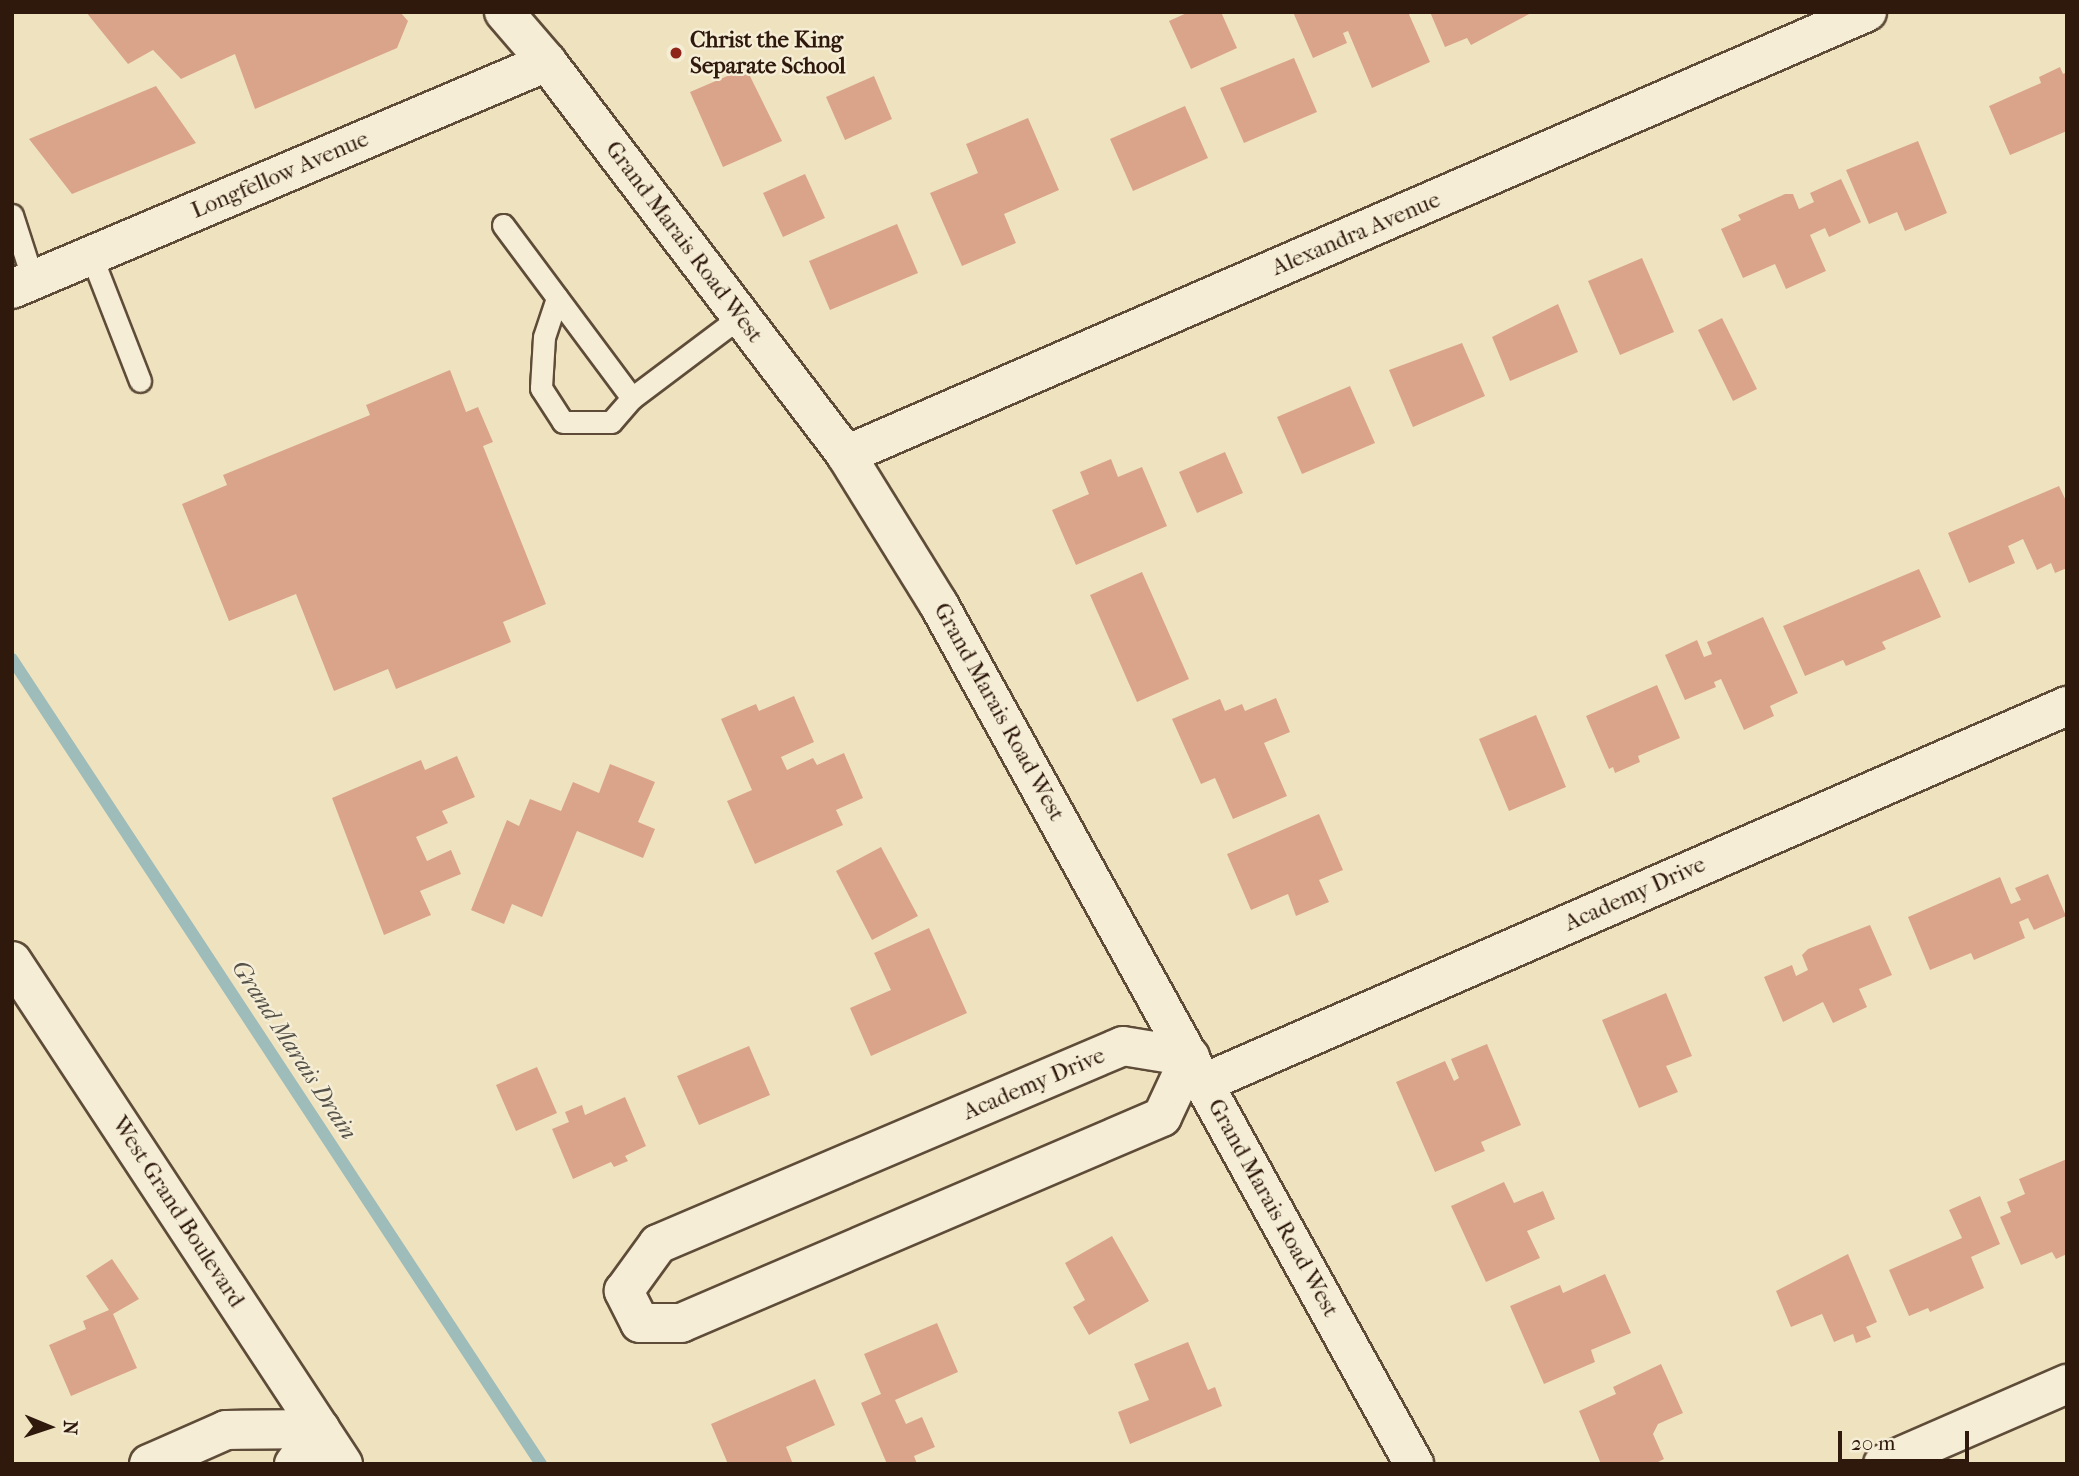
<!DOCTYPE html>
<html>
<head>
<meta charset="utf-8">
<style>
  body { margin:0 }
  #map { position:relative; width:2079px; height:1476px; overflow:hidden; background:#efe3bf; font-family:"IM FELL French Canon",serif }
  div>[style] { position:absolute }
  .stream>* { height:12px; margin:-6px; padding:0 6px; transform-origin:6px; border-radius:6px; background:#9dbcba }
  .building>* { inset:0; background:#daa48b }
  .roads { filter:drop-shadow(2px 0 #5e4c39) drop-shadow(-2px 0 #5e4c39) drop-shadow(0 2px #5e4c39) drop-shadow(0 -2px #5e4c39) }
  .service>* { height:21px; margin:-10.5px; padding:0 10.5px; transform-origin:10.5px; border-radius:10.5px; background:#f5edd5 }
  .minor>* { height:38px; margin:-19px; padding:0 19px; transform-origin:19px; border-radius:19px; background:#f5edd5 }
  .tertiary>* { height:38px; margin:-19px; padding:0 19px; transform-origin:19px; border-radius:19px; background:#f5edd5 }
  .dots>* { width:19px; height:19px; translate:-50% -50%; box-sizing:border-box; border:4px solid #f5edd5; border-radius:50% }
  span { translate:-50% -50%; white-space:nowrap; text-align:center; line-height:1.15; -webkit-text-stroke:5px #f5edd5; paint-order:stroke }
  .poi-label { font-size:23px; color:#2e190c; font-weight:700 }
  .left { translate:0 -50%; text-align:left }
  .street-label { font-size:23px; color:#2e190c }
  .water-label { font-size:24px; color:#555249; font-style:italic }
  .frame { position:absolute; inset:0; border:14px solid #2e190c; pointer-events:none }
  .north { position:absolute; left:14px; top:1392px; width:70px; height:70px; -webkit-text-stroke:5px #f5edd5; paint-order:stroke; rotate:92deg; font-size:19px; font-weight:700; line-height:28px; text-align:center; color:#2e190c }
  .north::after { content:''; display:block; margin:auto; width:24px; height:32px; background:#2e190c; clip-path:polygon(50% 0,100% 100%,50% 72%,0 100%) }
  .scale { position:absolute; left:1838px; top:1431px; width:131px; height:32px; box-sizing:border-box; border:4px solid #2e190c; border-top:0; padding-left:9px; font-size:21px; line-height:24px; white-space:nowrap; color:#2e190c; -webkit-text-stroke:5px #f5edd5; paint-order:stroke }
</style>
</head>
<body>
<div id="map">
  <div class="stream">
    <i style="left:12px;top:659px;width:963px;rotate:56.69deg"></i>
  </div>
  <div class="building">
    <i style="clip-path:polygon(86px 12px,400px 12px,408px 21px,397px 48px,255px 109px,235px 54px,181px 79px,153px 50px,128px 64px)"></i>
    <i style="clip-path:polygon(1189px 12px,1221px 12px,1237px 48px,1191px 69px,1169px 21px)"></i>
    <i style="clip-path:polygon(1293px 12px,1408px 12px,1430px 62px,1372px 88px,1348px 31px,1343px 33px,1347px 43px,1313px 58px)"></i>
    <i style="clip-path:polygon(1430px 12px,1533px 12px,1471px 45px,1467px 38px,1445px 47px)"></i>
    <i style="clip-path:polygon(1294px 58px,1317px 112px,1244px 143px,1220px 88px)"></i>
    <i style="clip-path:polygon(2060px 67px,2063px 74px,2067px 72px,2067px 131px,2010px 155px,1989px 106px,2041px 83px,2039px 77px)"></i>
    <i style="clip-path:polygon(746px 68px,782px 141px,723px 167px,690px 92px)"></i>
    <i style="clip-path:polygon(874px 76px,892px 119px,845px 140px,826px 97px)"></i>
    <i style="clip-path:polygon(156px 86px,196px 143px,72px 194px,29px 139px)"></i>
    <i style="clip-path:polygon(1185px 106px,1208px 158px,1133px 191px,1110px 139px)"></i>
    <i style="clip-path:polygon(1028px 118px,1059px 190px,1004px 214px,1016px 243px,962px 266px,930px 193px,978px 173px,966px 144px)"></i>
    <i style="clip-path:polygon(1918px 141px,1947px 213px,1905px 231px,1897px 212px,1869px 224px,1846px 170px)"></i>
    <i style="clip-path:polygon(805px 174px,825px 218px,783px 237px,763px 193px)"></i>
    <i style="clip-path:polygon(1841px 179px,1861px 222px,1829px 237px,1825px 228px,1810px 235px,1826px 271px,1786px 289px,1775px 264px,1743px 278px,1721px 229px,1741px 220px,1738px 215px,1785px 194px,1793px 194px,1799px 209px,1814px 202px,1810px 193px)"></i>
    <i style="clip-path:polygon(897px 224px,918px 273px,830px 310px,809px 261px)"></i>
    <i style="clip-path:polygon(1642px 258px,1674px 332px,1620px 355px,1588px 281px)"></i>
    <i style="clip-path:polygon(1558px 304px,1578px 352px,1510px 381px,1492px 337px)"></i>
    <i style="clip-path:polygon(1722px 318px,1757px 389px,1733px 401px,1698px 330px)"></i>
    <i style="clip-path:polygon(1462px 343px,1485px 396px,1413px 427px,1389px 370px)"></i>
    <i style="clip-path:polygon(450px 370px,466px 412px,478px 407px,493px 442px,483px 446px,546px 604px,503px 622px,511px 642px,396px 689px,388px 669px,334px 691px,296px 594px,229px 621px,182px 504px,227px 485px,223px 475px,370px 415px,366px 405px)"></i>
    <i style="clip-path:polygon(1350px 386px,1375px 443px,1302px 474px,1277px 417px)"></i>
    <i style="clip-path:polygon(1225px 452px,1243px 493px,1197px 513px,1179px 472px)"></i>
    <i style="clip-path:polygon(1111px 459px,1118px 477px,1142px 467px,1167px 526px,1076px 565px,1052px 510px,1089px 494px,1080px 472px)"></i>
    <i style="clip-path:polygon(2059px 486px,2067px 503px,2067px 568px,2055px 573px,2051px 563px,2037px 570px,2023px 539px,2008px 546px,2015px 563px,1969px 583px,1948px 533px)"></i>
    <i style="clip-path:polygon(1919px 569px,1941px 617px,1882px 642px,1886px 649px,1846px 666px,1843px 660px,1805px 676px,1783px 626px)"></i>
    <i style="clip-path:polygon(1142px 572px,1189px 679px,1137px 702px,1090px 595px)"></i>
    <i style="clip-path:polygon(1763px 617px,1798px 693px,1770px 706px,1774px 716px,1744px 730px,1721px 679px,1714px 682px,1716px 687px,1685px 700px,1665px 655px,1697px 640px,1704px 657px,1712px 654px,1707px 642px)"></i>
    <i style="clip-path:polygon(1657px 685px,1680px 738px,1638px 756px,1640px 762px,1615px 773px,1613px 767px,1609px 769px,1586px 716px)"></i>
    <i style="clip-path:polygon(794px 696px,814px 742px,781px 757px,787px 770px,813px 758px,817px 765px,844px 753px,863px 798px,836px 810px,843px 825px,755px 864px,727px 801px,752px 790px,721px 719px,756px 704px,759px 711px)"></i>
    <i style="clip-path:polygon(1276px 698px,1290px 732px,1264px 743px,1287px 796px,1233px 819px,1215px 778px,1201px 784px,1172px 719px,1220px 699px,1225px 711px,1242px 704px,1245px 711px)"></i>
    <i style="clip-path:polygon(1536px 715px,1566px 787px,1509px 811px,1479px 739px)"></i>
    <i style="clip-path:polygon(457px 756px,475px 797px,442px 811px,448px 823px,416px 837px,427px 861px,451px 850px,461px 874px,420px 891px,431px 915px,384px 935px,332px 798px,421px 760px,425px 770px)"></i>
    <i style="clip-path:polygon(610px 764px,655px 782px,638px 822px,655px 829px,643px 858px,577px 831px,542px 917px,512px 904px,504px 924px,471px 910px,507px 820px,519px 826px,530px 799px,561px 811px,573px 782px,599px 793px)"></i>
    <i style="clip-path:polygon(1319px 814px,1343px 870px,1319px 880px,1329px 902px,1296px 916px,1288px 894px,1251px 910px,1227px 854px)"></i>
    <i style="clip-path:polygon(881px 847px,918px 916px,872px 940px,836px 871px)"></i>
    <i style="clip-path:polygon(2048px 874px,2066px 916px,2034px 930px,2028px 918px,2019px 922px,2025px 938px,1974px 960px,1971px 953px,1930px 970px,1908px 917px,2000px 877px,2011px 904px,2021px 900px,2015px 888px)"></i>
    <i style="clip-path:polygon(1870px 925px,1892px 975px,1859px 989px,1867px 1007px,1833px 1023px,1823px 1002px,1783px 1022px,1764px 977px,1792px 965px,1796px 976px,1808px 970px,1802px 955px,1808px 949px)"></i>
    <i style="clip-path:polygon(929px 928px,967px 1013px,871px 1056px,850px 1008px,891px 990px,874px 953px)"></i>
    <i style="clip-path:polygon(1666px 993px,1692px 1056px,1666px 1066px,1678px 1092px,1639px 1108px,1602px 1020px)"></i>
    <i style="clip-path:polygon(1487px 1044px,1521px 1125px,1481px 1142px,1485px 1151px,1435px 1172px,1396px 1082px,1445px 1061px,1454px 1081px,1459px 1078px,1451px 1059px)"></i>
    <i style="clip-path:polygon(749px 1046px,770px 1095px,699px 1125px,677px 1076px)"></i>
    <i style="clip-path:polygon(537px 1067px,557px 1113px,516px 1131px,496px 1085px)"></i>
    <i style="clip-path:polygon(625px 1097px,646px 1146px,625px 1156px,628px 1161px,614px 1167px,611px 1162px,573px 1179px,552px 1129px,569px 1122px,565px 1112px,582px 1105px,585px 1115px)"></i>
    <i style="clip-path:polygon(2067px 1159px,2067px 1254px,2056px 1259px,2052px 1252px,2021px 1265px,2000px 1217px,2011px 1212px,2007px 1202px,2025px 1194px,2019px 1179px)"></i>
    <i style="clip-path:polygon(1504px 1182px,1514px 1203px,1543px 1191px,1555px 1219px,1527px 1231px,1540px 1258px,1486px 1282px,1451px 1206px)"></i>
    <i style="clip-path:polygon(1980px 1196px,2000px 1244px,1971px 1257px,1984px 1288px,1930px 1312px,1928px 1308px,1909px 1316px,1889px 1270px,1962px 1238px,1949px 1210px)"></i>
    <i style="clip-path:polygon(1112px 1236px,1149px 1301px,1089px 1335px,1073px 1307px,1085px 1300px,1065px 1263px)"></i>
    <i style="clip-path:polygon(1848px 1254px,1877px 1322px,1866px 1327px,1871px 1337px,1856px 1343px,1853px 1334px,1834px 1342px,1822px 1314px,1791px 1327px,1776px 1291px)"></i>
    <i style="clip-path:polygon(112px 1259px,139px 1299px,113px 1314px,137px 1368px,71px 1396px,49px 1345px,86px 1329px,83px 1321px,109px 1310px,86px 1276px)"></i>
    <i style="clip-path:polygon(1605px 1274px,1631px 1333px,1591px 1350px,1595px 1362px,1544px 1384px,1510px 1306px,1560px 1285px,1563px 1293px)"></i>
    <i style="clip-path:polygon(937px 1323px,958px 1372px,895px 1400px,906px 1424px,922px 1417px,935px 1447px,914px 1456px,917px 1464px,887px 1464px,861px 1403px,881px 1394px,864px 1354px)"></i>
    <i style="clip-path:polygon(1188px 1342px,1208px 1390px,1215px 1387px,1222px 1406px,1130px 1444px,1118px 1412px,1149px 1400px,1134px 1364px)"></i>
    <i style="clip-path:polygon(1661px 1364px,1683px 1413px,1658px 1424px,1653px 1434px,1664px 1459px,1654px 1464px,1601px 1464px,1579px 1411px,1616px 1394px,1613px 1387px)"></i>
    <i style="clip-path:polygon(815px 1379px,835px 1425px,786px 1447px,793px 1464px,728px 1464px,711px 1424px)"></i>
  </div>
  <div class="roads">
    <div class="service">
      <i style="left:12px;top:215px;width:68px;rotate:72.1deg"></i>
      <i style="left:503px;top:225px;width:216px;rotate:53.3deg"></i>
      <i style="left:632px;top:398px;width:135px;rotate:-36.9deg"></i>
      <i style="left:91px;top:255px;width:135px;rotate:68.7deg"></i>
      <i style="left:557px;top:298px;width:41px;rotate:108.4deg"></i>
      <i style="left:544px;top:337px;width:51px;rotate:93.4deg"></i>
      <i style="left:541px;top:388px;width:40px;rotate:57.1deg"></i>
      <i style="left:563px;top:422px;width:48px"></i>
      <i style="left:611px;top:422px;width:32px;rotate:-49deg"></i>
    </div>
    <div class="minor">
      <i style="left:12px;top:289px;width:581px;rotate:-22.99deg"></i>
      <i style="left:846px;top:455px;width:1113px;rotate:-23.46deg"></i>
      <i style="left:1123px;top:1046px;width:68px;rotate:9.3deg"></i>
      <i style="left:1190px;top:1057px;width:66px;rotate:115deg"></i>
      <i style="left:1162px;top:1117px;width:523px;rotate:156.82deg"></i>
      <i style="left:681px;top:1323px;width:41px;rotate:180deg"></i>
      <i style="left:640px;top:1323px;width:36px;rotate:-117deg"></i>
      <i style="left:624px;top:1291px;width:58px;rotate:-54.1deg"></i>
      <i style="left:658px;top:1244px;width:505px;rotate:-23.06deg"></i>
      <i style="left:1204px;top:1083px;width:942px;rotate:-23.6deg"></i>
      <i style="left:149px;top:1464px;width:84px;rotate:-23.8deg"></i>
      <i style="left:226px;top:1430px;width:94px;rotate:-0.6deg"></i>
      <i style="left:294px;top:1464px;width:44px;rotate:-53.4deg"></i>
      <i style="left:1883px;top:1464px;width:201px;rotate:-23.5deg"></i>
    </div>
    <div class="tertiary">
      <i style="left:504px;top:12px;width:66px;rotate:49.3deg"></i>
      <i style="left:547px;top:62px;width:494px;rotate:52.7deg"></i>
      <i style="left:846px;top:455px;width:176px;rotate:58.2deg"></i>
      <i style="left:939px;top:605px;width:982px;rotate:61.06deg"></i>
      <i style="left:12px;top:961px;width:602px;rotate:56.65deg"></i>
    </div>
  </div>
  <div class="dots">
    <i style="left:676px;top:53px;background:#8f2418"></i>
  </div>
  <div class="poi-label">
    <span class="left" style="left:690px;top:53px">Christ the King<br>Separate School</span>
  </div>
  <div class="street-label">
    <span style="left:280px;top:175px;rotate:-23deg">Longfellow Avenue</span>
    <span style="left:1356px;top:234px;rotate:-23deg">Alexandra Avenue</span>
    <span style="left:684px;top:242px;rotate:53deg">Grand Marais Road West</span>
    <span style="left:999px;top:712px;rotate:61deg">Grand Marais Road West</span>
    <span style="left:1635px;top:894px;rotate:-24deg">Academy Drive</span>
    <span style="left:1034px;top:1084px;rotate:-23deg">Academy Drive</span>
    <span style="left:1273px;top:1208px;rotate:61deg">Grand Marais Road West</span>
    <span style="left:178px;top:1212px;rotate:57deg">West Grand Boulevard</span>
  </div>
  <div class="water-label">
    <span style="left:294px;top:1050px;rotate:57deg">Grand Marais Drain</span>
  </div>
  <div class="frame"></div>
  <div class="north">N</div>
  <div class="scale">20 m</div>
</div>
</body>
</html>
